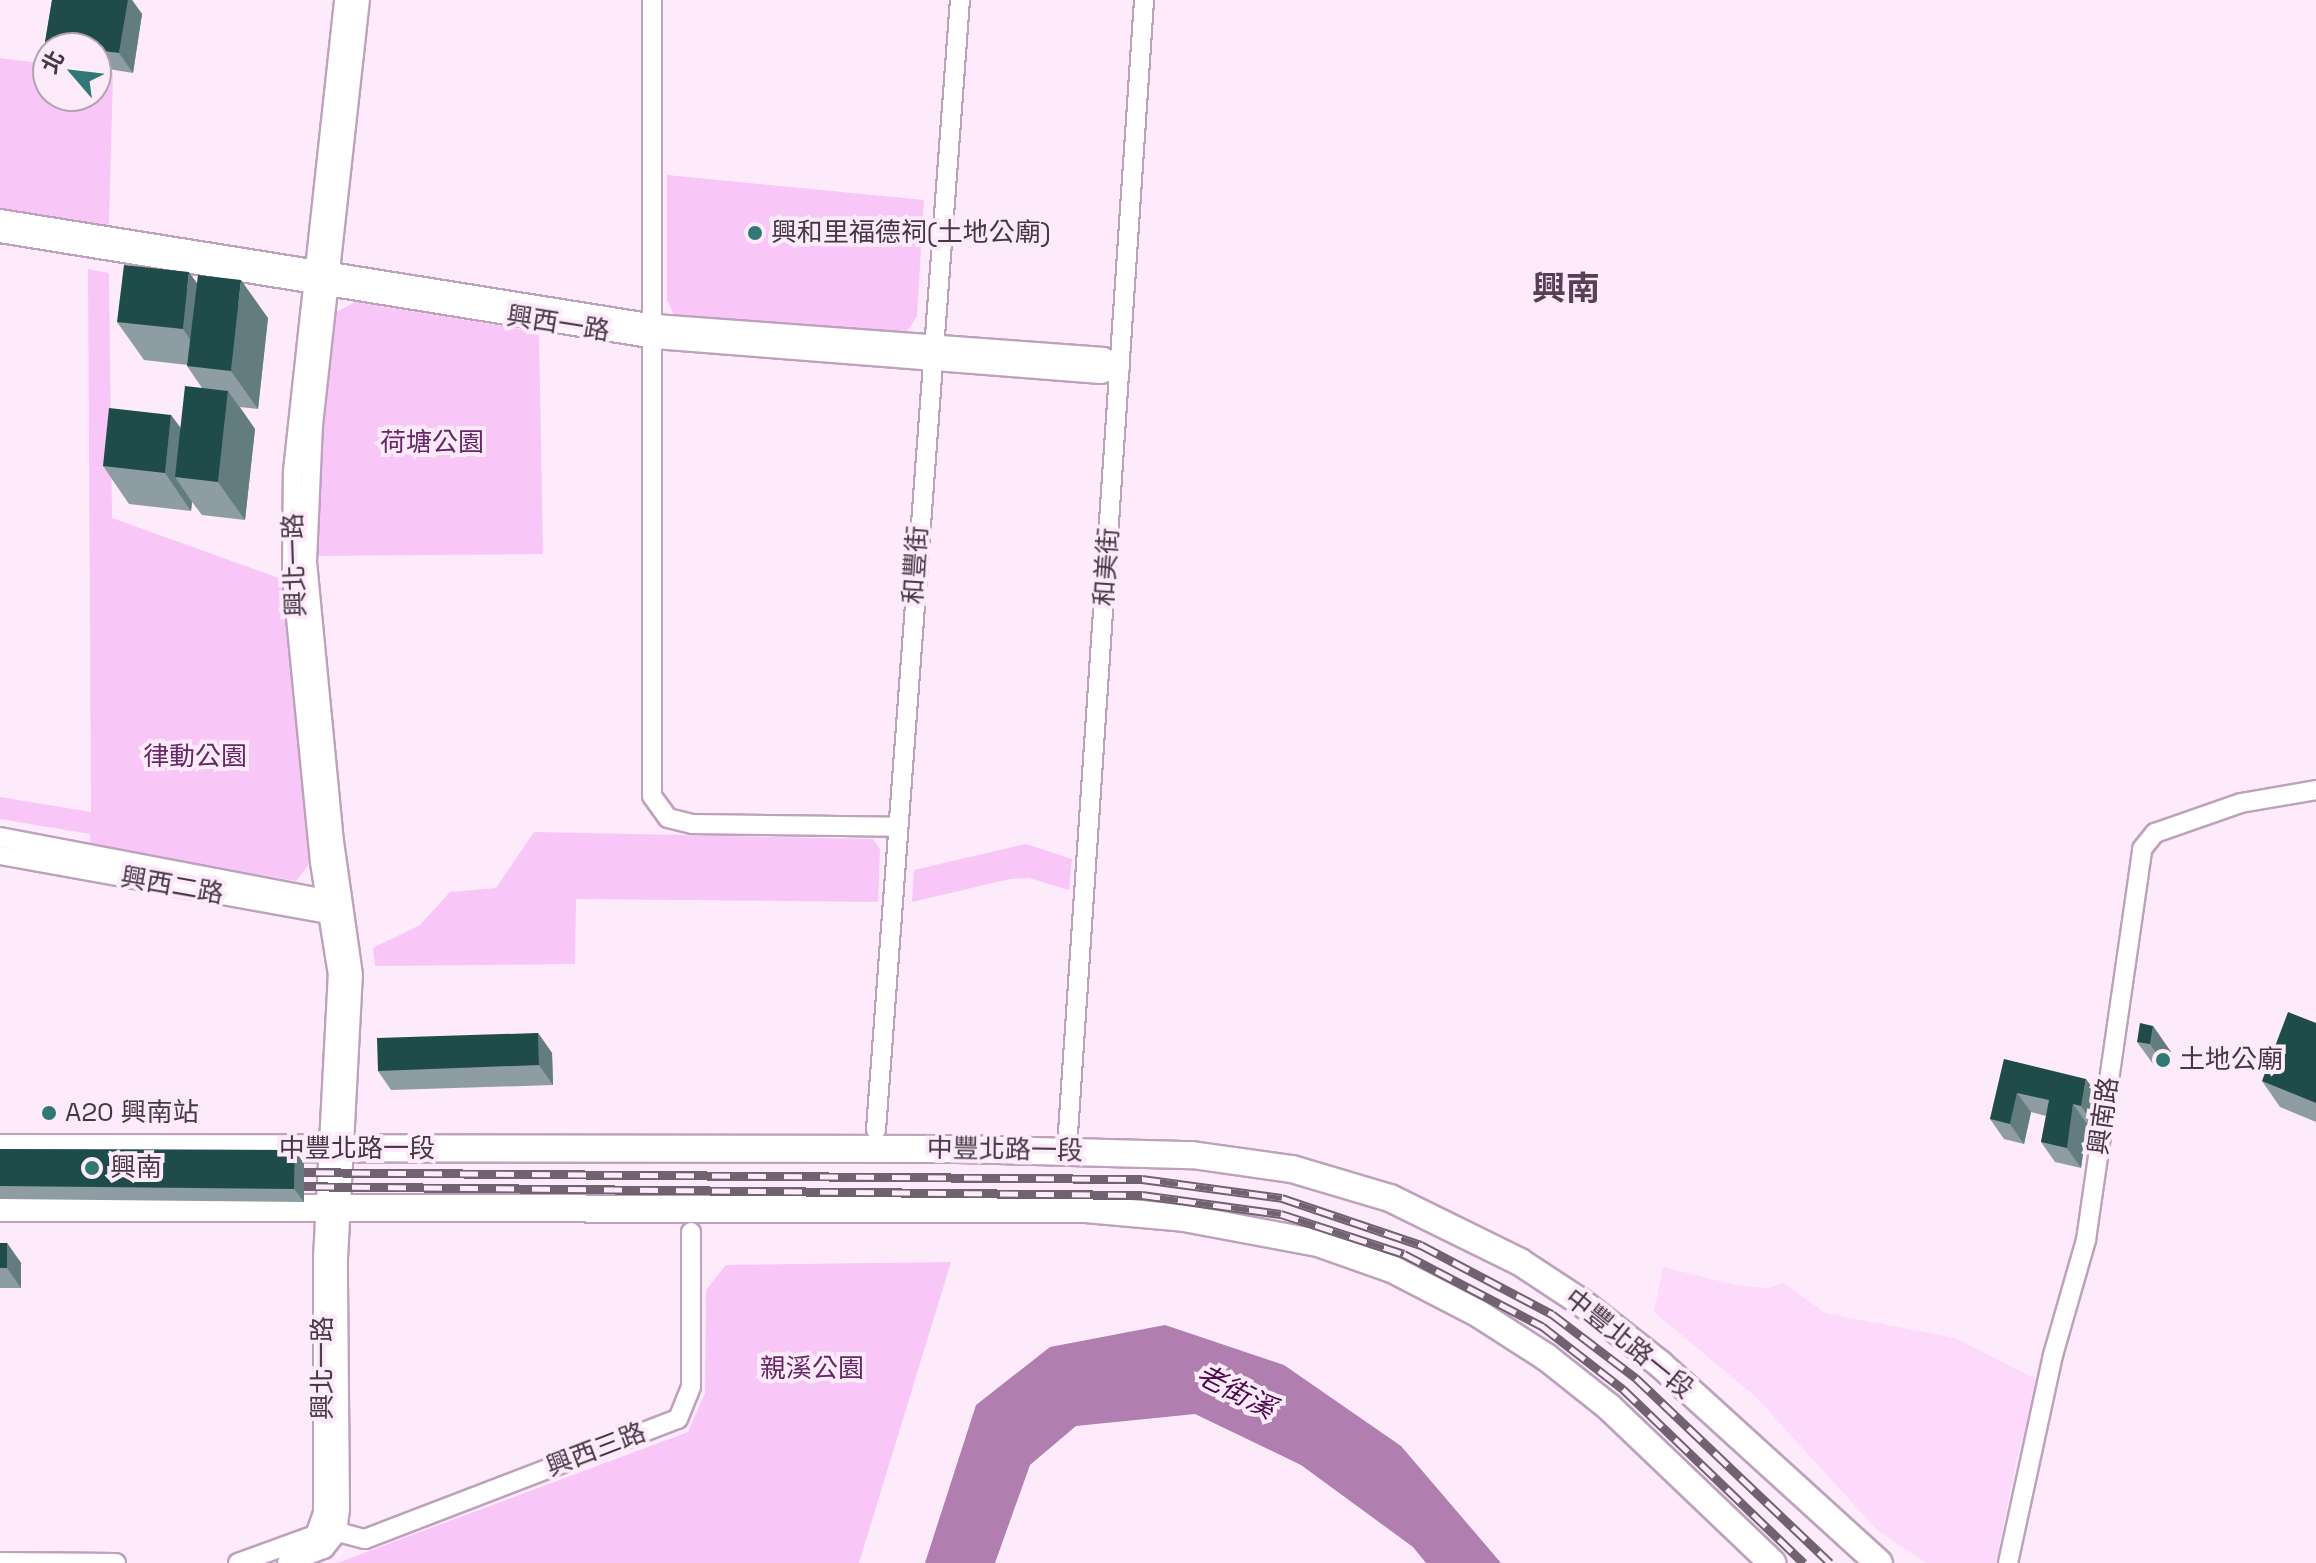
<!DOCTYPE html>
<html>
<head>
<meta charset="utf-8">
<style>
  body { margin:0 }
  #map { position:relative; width:2316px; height:1563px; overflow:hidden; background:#fdebfc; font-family:"Space Grotesk","Noto Sans TC",sans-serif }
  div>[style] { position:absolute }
  .built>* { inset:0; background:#fddafc }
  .green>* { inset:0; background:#f8c6f7 }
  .water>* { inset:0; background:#b17eb0 }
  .roads { filter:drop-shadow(2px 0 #bea2bd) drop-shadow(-2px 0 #bea2bd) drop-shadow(0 2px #bea2bd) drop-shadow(0 -2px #bea2bd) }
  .minor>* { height:18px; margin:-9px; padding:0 9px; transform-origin:9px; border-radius:9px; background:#fff }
  .secondary>* { height:26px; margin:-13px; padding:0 13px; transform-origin:13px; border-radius:13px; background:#fff }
  .rail>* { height:9px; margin-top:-4.5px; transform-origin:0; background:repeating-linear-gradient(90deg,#fdebfc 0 18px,#70626f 0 36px); box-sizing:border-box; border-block:2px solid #70626f }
  .wall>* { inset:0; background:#8e9ca3 }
  .shaded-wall>* { inset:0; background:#627c7f }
  .building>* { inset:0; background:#1f4c4a }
  .dots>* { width:22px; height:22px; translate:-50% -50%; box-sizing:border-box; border:4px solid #fdebfc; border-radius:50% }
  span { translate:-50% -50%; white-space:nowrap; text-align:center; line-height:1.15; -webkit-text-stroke:8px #fdebfc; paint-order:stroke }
  .poi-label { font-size:26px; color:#443843 }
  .left { translate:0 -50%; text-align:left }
  .street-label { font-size:26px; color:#443843 }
  .park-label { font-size:26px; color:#662767 }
  .water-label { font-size:28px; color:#4b0a4d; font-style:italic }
  .district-label { font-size:34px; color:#573f56; font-weight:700 }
  .north { position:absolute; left:32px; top:32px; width:80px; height:80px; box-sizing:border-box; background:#fdebfc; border:2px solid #b3a3b2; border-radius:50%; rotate:298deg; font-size:22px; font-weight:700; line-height:32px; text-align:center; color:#443843 }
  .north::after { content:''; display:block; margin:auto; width:28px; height:36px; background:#2f7875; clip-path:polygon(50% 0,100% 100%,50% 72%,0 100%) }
</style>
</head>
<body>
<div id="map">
  <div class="built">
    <i style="clip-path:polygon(1663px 1267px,1735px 1285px,1768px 1288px,1784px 1283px,1825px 1313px,1955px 1338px,2040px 1381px,2017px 1457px,1996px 1563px,1927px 1563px,1878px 1531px,1756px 1397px,1654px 1312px)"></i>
  </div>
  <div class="green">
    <i style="clip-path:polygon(0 58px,48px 64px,48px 96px,96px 96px,96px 70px,113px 72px,109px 225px,0 208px)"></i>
    <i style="clip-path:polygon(667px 175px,924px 200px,917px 316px,911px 326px,905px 333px,674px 315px,667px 300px)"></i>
    <i style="clip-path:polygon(88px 269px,109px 273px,112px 518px,282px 579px,309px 864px,296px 881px,90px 845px,90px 834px,0 819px,0 797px,91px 812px)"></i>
    <i style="clip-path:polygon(355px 302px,539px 332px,543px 554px,317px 556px,319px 472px,335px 313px)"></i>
    <i style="clip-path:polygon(534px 832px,873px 839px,880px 849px,878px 902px,576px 899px,575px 964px,375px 966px,373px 948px,420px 925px,450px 892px,496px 888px)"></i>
    <i style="clip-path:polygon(1026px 844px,1072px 859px,1069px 890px,1029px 878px,1010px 879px,912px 902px,914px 870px)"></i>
    <i style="clip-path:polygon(951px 1262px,859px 1563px,337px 1563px,688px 1432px,705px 1393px,706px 1290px,726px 1265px)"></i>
  </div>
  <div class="water">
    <i style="clip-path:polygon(1165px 1325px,1284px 1365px,1401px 1446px,1501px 1563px,1426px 1563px,1413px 1547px,1301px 1465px,1195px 1414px,1076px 1426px,1030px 1465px,995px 1563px,925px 1563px,976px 1405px,1050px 1347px)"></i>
  </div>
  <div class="roads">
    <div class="minor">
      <i style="left:652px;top:0;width:796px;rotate:90deg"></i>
      <i style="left:652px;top:796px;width:27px;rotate:54deg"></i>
      <i style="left:668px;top:818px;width:25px;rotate:14deg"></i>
      <i style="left:692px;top:824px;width:204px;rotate:0.8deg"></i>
      <i style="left:0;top:219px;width:663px;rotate:9.11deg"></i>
      <i style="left:655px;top:324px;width:450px;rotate:4.2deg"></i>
      <i style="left:1104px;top:357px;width:19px;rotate:35deg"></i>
      <i style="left:0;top:233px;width:664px;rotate:9.19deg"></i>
      <i style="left:655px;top:339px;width:447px;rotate:4.5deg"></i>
      <i style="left:1101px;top:374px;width:20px;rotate:-18deg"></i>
      <i style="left:0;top:837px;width:340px;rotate:10.8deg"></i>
      <i style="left:0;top:855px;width:333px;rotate:10.2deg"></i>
      <i style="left:328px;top:914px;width:8px;rotate:-30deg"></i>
      <i style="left:876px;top:1130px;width:1133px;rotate:-85.75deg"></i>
      <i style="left:1068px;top:1133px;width:1136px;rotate:-86.16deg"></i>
      <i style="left:327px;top:1529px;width:39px;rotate:15deg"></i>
      <i style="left:365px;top:1539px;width:335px;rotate:-21deg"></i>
      <i style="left:678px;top:1419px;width:35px;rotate:-68deg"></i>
      <i style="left:691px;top:1386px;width:154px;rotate:-90deg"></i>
      <i style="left:0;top:1562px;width:116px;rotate:0.5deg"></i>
      <i style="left:238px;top:1563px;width:82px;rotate:-20deg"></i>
      <i style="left:315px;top:1535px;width:23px;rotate:-70deg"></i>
      <i style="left:323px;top:1513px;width:255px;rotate:-90deg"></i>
      <i style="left:323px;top:1258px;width:283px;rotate:-87deg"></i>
      <i style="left:338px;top:975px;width:114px;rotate:-99.1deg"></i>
      <i style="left:320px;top:862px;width:287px;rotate:-95.6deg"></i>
      <i style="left:292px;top:576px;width:105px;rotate:-89.5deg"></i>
      <i style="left:293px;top:471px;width:474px;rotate:-83.8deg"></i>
      <i style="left:287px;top:1563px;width:40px;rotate:-21deg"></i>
      <i style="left:324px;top:1549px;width:21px;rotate:-51deg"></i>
      <i style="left:337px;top:1533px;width:23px;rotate:-83deg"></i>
      <i style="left:340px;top:1510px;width:251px;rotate:-90.5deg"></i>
      <i style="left:338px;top:1259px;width:284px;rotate:-87deg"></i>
      <i style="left:353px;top:975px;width:134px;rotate:-98.1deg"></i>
      <i style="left:334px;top:842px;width:282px;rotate:-95.5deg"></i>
      <i style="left:307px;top:561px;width:136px;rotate:-87.5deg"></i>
      <i style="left:313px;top:425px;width:428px;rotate:-83.7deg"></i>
      <i style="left:2008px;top:1563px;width:213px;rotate:-77.8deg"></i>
      <i style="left:2053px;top:1355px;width:120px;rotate:-74deg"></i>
      <i style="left:2086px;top:1240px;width:395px;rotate:-81.8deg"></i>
      <i style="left:2142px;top:849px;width:21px;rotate:-51deg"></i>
      <i style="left:2155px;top:833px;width:91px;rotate:-19.2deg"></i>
      <i style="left:2241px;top:803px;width:76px;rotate:-9.8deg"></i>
    </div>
    <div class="secondary">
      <i style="left:0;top:1148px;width:956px;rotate:0.06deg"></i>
      <i style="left:956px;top:1149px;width:236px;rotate:1.5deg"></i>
      <i style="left:1192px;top:1155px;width:101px;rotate:8deg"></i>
      <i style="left:1292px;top:1169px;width:102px;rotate:16.5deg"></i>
      <i style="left:1390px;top:1198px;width:145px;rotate:26.2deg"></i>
      <i style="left:1520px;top:1262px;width:73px;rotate:33.3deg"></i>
      <i style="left:1581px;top:1302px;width:100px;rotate:38.1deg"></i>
      <i style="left:1660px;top:1364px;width:296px;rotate:42.3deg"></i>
      <i style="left:0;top:1208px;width:1086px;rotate:0.05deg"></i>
      <i style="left:1086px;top:1209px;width:98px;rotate:5.2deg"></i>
      <i style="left:1184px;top:1218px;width:136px;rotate:10.6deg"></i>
      <i style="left:1318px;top:1243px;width:78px;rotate:19.4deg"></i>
      <i style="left:1392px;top:1269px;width:98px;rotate:27.3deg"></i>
      <i style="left:1479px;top:1314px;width:80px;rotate:32.7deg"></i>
      <i style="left:1546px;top:1357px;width:80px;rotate:38.4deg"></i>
      <i style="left:1609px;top:1407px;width:226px;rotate:43.7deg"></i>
    </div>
  </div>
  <div class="rail">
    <i style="left:280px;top:1172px;width:862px;rotate:0.47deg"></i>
    <i style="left:1142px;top:1179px;width:141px;rotate:7.7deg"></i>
    <i style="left:1282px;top:1198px;width:147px;rotate:18.7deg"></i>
    <i style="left:1421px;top:1245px;width:148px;rotate:27.8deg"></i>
    <i style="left:1552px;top:1314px;width:106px;rotate:37.3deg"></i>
    <i style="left:1636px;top:1378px;width:268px;rotate:43.6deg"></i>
    <i style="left:280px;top:1186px;width:862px;rotate:0.6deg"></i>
    <i style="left:1142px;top:1195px;width:140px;rotate:7.8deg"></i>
    <i style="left:1281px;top:1214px;width:129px;rotate:18deg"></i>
    <i style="left:1404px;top:1254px;width:156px;rotate:27.6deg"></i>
    <i style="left:1542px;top:1326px;width:103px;rotate:37.9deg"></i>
    <i style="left:1623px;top:1389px;width:251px;rotate:43.9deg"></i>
  </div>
  <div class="wall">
    <i style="clip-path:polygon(52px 0,132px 0,142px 14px,133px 73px,96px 67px,96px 48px,49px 48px,45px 42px)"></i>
    <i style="clip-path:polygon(197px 283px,268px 318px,258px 409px,240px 407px,255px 429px,245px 520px,202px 515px,192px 502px,191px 511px,129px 504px,103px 466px,171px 415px,181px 428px,202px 388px,187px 366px,188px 365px,144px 360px,117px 322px)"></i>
    <i style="clip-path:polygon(2316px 1023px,2316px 1122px,2280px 1107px,2262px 1081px)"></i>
    <i style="clip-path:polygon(2153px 1026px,2171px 1052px,2168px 1070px,2156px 1068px,2137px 1042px)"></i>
    <i style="clip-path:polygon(538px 1033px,552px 1053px,553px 1085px,391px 1090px,378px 1071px)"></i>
    <i style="clip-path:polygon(2004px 1059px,2100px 1098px,2095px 1126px,2087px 1124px,2081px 1168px,2055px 1162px,2041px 1142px,2046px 1116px,2031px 1112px,2024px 1144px,2004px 1139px,1990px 1119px)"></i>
    <i style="clip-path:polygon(0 1149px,295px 1150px,304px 1164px,304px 1202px,0 1199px)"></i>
    <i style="clip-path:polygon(0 1243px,7px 1243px,21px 1263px,21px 1288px,0 1288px)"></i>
  </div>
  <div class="shaded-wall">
    <i style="clip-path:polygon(128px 0,132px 0,142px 14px,133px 73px,119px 53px)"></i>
    <i style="clip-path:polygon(189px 272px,216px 310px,209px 367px,183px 329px)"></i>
    <i style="clip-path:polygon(241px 280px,268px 318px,258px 409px,231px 371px)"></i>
    <i style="clip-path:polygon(228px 391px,255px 429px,245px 520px,218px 482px)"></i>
    <i style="clip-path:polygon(171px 415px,198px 453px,175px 477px,192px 502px,191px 511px,165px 473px)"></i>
    <i style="clip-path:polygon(2153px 1026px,2171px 1052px,2168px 1070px,2150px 1044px)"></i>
    <i style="clip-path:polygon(538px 1033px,552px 1053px,553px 1085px,539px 1065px)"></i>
    <i style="clip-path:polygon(2086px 1079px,2100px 1098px,2095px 1126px,2081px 1106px)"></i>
    <i style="clip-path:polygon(2017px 1093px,2031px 1112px,2024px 1144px,2010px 1124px)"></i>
    <i style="clip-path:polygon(2073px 1104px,2087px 1124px,2081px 1168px,2067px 1148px)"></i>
    <i style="clip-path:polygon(295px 1150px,304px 1164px,304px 1202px,294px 1189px)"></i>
    <i style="clip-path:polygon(7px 1243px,21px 1263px,21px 1288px,7px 1268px)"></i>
  </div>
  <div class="building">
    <i style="clip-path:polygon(52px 0,128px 0,119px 53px,96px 50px,96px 48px,85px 48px,45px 42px)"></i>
    <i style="clip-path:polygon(124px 265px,189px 272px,183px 329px,117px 322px)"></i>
    <i style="clip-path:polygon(198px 275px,241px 280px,231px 371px,187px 366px)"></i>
    <i style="clip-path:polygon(185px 386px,228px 391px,218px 482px,175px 477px)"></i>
    <i style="clip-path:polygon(109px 408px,171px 415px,165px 473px,103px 466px)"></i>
    <i style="clip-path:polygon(2288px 1012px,2316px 1023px,2316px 1103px,2262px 1081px)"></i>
    <i style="clip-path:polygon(2140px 1023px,2153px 1026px,2150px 1044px,2137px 1042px)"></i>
    <i style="clip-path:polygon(538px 1033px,539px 1065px,378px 1071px,377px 1038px)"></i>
    <i style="clip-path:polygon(2004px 1059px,2086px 1079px,2081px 1106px,2073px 1104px,2067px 1148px,2041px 1142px,2049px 1100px,2017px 1093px,2010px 1124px,1990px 1119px)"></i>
    <i style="clip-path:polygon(0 1149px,295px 1150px,294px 1189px,0 1186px)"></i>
    <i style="clip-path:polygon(0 1243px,7px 1243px,7px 1268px,0 1268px)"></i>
  </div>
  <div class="dots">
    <i style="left:755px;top:233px;background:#2f7875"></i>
    <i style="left:2163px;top:1060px;background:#2f7875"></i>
    <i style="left:49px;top:1113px;background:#2f7875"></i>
    <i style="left:92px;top:1168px;background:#2f7875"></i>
  </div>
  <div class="poi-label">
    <span class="left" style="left:771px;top:233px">興和里福德祠(土地公廟)</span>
    <span class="left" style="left:2179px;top:1060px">土地公廟</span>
    <span class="left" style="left:65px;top:1113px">A20 興南站</span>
    <span class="left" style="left:110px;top:1168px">興南</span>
  </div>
  <div class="street-label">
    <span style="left:558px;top:324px;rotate:9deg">興西一路</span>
    <span style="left:295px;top:565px;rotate:-92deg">興北一路</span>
    <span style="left:916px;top:565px;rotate:-86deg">和豐街</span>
    <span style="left:1107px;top:567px;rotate:-86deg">和美街</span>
    <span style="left:172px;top:886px;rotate:10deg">興西二路</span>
    <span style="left:2104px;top:1116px;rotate:-82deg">興南路</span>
    <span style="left:357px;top:1149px">中豐北路一段</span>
    <span style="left:1005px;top:1150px;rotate:1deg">中豐北路一段</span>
    <span style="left:1629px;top:1344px;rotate:39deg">中豐北路一段</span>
    <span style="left:323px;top:1368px;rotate:-90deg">興北一路</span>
    <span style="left:596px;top:1450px;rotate:-21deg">興西三路</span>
  </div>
  <div class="park-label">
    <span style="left:432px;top:443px">荷塘公園</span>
    <span style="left:195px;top:757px">律動公園</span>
    <span style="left:812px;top:1369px">親溪公園</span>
  </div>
  <div class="water-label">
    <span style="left:1236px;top:1391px;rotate:27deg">老街溪</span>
  </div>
  <div class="district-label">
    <span style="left:1566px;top:289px">興南</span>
  </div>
  <div class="north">北</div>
</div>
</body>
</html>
